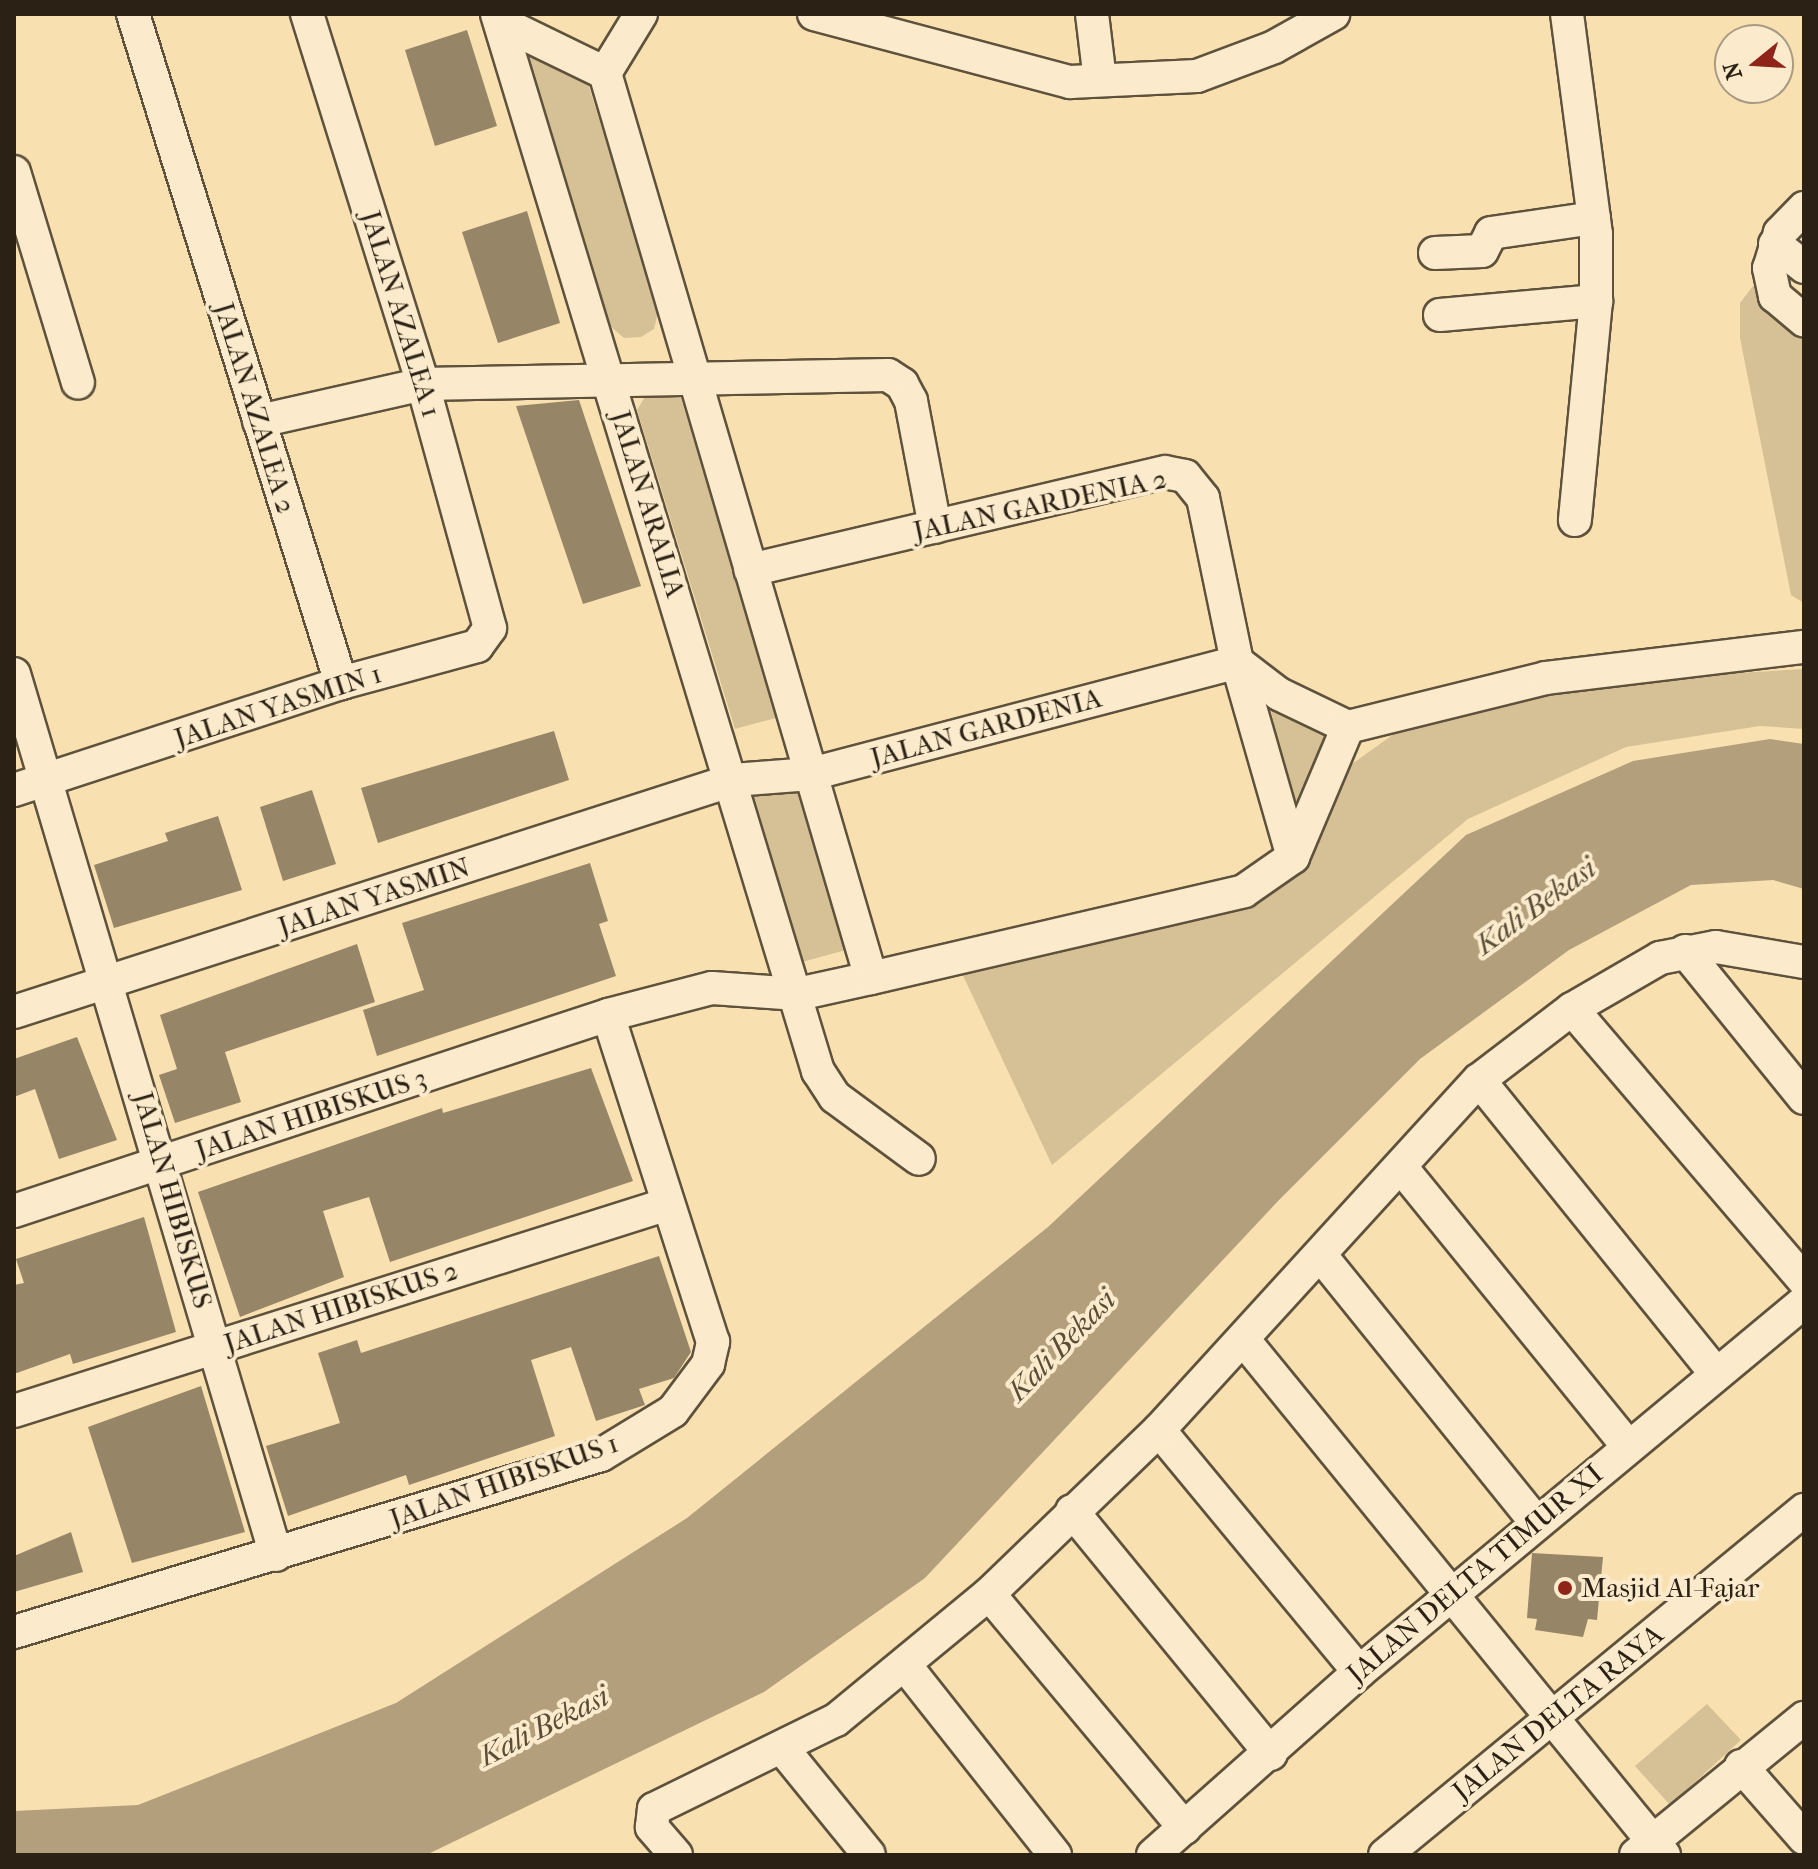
<!DOCTYPE html>
<html>
<head>
<meta charset="utf-8">
<style>
  body { margin:0 }
  #map { position:relative; width:1818px; height:1869px; overflow:hidden; background:#f9e0b1; font-family:"IM FELL French Canon",serif }
  div>[style] { position:absolute }
  .green>* { inset:0; background:#d6c096 }
  .water>* { inset:0; background:#b39f7c }
  .building>* { inset:0; background:#968566 }
  .roads { filter:drop-shadow(2px 0 #5e523c) drop-shadow(-2px 0 #5e523c) drop-shadow(0 2px #5e523c) drop-shadow(0 -2px #5e523c) }
  .street>* { height:32px; margin:-16px; padding:0 16px; transform-origin:16px; border-radius:16px; background:#fbebcc }
  .dots>* { width:22px; height:22px; translate:-50% -50%; box-sizing:border-box; border:4px solid #fbebcc; border-radius:50% }
  span { translate:-50% -50%; white-space:nowrap; text-align:center; line-height:1.15; -webkit-text-stroke:8px #fbebcc; paint-order:stroke }
  .street-label { font-size:28px; color:#2b2215 }
  .poi-label { font-size:28px; color:#2b2215 }
  .left { translate:0 -50%; text-align:left }
  .water-label { font-size:30px; color:#5b4e39; font-style:italic }
  .frame { position:absolute; inset:0; border:16px solid #2b2215; pointer-events:none }
  .north { position:absolute; left:1714px; top:24px; width:80px; height:80px; box-sizing:border-box; background:#fbebcc; border:2px solid #a89b83; border-radius:50%; rotate:252deg; font-size:22px; font-weight:700; line-height:32px; text-align:center; color:#2b2215 }
  .north::after { content:''; display:block; margin:auto; width:28px; height:36px; background:#8f2418; clip-path:polygon(50% 0,100% 100%,50% 72%,0 100%) }
</style>
</head>
<body>
<div id="map">
  <div class="green">
    <i style="clip-path:polygon(533px 50px,588px 84px,659px 308px,654px 329px,641px 337px,624px 338px,609px 325px,526px 58px)"></i>
    <i style="clip-path:polygon(1753px 286px,1804px 330px,1804px 603px,1791px 595px,1740px 338px,1740px 303px)"></i>
    <i style="clip-path:polygon(666px 390px,679px 392px,779px 717px,735px 729px,637px 410px,645px 397px)"></i>
    <i style="clip-path:polygon(1804px 669px,1804px 729px,1760px 726px,1626px 747px,1468px 819px,1052px 1165px,959px 967px,1254px 893px,1345px 769px,1412px 721px,1640px 679px)"></i>
    <i style="clip-path:polygon(1269px 702px,1337px 739px,1294px 817px,1274px 724px)"></i>
    <i style="clip-path:polygon(798px 783px,846px 950px,802px 962px,753px 796px)"></i>
    <i style="clip-path:polygon(1707px 1704px,1741px 1740px,1670px 1805px,1635px 1766px)"></i>
  </div>
  <div class="water">
    <i style="clip-path:polygon(1770px 739px,1804px 744px,1804px 889px,1773px 880px,1691px 885px,1569px 950px,1420px 1059px,1279px 1200px,925px 1578px,764px 1692px,426px 1855px,14px 1855px,14px 1811px,138px 1805px,396px 1703px,687px 1518px,1048px 1227px,1466px 835px,1633px 761px)"></i>
  </div>
  <div class="building">
    <i style="clip-path:polygon(467px 30px,497px 126px,435px 146px,405px 50px)"></i>
    <i style="clip-path:polygon(527px 211px,560px 323px,498px 343px,462px 232px)"></i>
    <i style="clip-path:polygon(579px 400px,641px 586px,583px 604px,516px 406px)"></i>
    <i style="clip-path:polygon(554px 731px,569px 780px,378px 843px,361px 788px)"></i>
    <i style="clip-path:polygon(312px 790px,336px 864px,283px 881px,260px 807px)"></i>
    <i style="clip-path:polygon(218px 816px,242px 890px,114px 928px,94px 865px,168px 841px,165px 833px)"></i>
    <i style="clip-path:polygon(590px 863px,608px 921px,599px 924px,616px 976px,377px 1056px,363px 1010px,424px 990px,402px 923px)"></i>
    <i style="clip-path:polygon(357px 944px,375px 1002px,225px 1052px,241px 1102px,175px 1123px,159px 1075px,177px 1069px,160px 1015px)"></i>
    <i style="clip-path:polygon(77px 1037px,117px 1140px,59px 1159px,35px 1089px,14px 1097px,14px 1059px)"></i>
    <i style="clip-path:polygon(591px 1068px,633px 1181px,390px 1262px,369px 1197px,323px 1211px,344px 1277px,240px 1317px,198px 1192px,442px 1108px,443px 1113px)"></i>
    <i style="clip-path:polygon(144px 1217px,176px 1332px,73px 1364px,70px 1354px,14px 1374px,14px 1285px,24px 1283px,16px 1259px)"></i>
    <i style="clip-path:polygon(659px 1256px,691px 1352px,674px 1378px,639px 1389px,645px 1405px,596px 1421px,571px 1347px,531px 1360px,555px 1436px,409px 1485px,406px 1475px,288px 1516px,266px 1446px,340px 1423px,318px 1353px,357px 1340px,361px 1353px)"></i>
    <i style="clip-path:polygon(201px 1386px,245px 1532px,132px 1563px,88px 1427px)"></i>
    <i style="clip-path:polygon(71px 1532px,83px 1572px,14px 1592px,14px 1556px)"></i>
    <i style="clip-path:polygon(1532px 1553px,1603px 1557px,1597px 1620px,1588px 1619px,1583px 1637px,1535px 1630px,1537px 1619px,1527px 1618px)"></i>
  </div>
  <div class="roads">
    <div class="street">
      <i style="left:133px;top:14px;width:701px;rotate:72.73deg"></i>
      <i style="left:497px;top:14px;width:1105px;rotate:73.11deg"></i>
      <i style="left:818px;top:1071px;width:31px;rotate:57deg"></i>
      <i style="left:835px;top:1097px;width:104px;rotate:36.4deg"></i>
      <i style="left:641px;top:14px;width:69px;rotate:121.4deg"></i>
      <i style="left:605px;top:73px;width:943px;rotate:73.62deg"></i>
      <i style="left:814px;top:14px;width:265px;rotate:14.9deg"></i>
      <i style="left:1070px;top:82px;width:127px;rotate:-2.7deg"></i>
      <i style="left:1197px;top:76px;width:82px;rotate:-20.6deg"></i>
      <i style="left:1274px;top:47px;width:68px;rotate:-29.2deg"></i>
      <i style="left:1092px;top:14px;width:66px;rotate:83.1deg"></i>
      <i style="left:1567px;top:14px;width:222px;rotate:82.5deg"></i>
      <i style="left:1596px;top:234px;width:67px;rotate:90deg"></i>
      <i style="left:1596px;top:301px;width:220px;rotate:95.5deg"></i>
      <i style="left:500px;top:22px;width:117px;rotate:25.9deg"></i>
      <i style="left:14px;top:172px;width:220px;rotate:73.1deg"></i>
      <i style="left:1804px;top:208px;width:35px;rotate:134deg"></i>
      <i style="left:1780px;top:233px;width:37px;rotate:107deg"></i>
      <i style="left:1769px;top:268px;width:29px;rotate:78deg"></i>
      <i style="left:1775px;top:296px;width:38px;rotate:40deg"></i>
      <i style="left:1775px;top:244px;width:37px;rotate:38deg"></i>
      <i style="left:1435px;top:253px;width:47px;rotate:-2.4deg"></i>
      <i style="left:1482px;top:251px;width:20px;rotate:-63deg"></i>
      <i style="left:1491px;top:233px;width:104px;rotate:-8.3deg"></i>
      <i style="left:1440px;top:315px;width:157px;rotate:-5.1deg"></i>
      <i style="left:259px;top:421px;width:168px;rotate:-12.7deg"></i>
      <i style="left:423px;top:384px;width:465px;rotate:-1.1deg"></i>
      <i style="left:888px;top:375px;width:17px;rotate:33deg"></i>
      <i style="left:902px;top:384px;width:19px;rotate:62deg"></i>
      <i style="left:911px;top:401px;width:128px;rotate:79.2deg"></i>
      <i style="left:1237px;top:662px;width:53px;rotate:37.3deg"></i>
      <i style="left:1279px;top:694px;width:76px;rotate:25.6deg"></i>
      <i style="left:1348px;top:727px;width:204px;rotate:-13.9deg"></i>
      <i style="left:1546px;top:678px;width:260px;rotate:-6.9deg"></i>
      <i style="left:14px;top:674px;width:919px;rotate:73.44deg"></i>
      <i style="left:14px;top:790px;width:344px;rotate:-18.1deg"></i>
      <i style="left:341px;top:683px;width:141px;rotate:-15.2deg"></i>
      <i style="left:477px;top:646px;width:22px;rotate:-54deg"></i>
      <i style="left:490px;top:628px;width:253px;rotate:-105.4deg"></i>
      <i style="left:423px;top:384px;width:388px;rotate:-107.4deg"></i>
      <i style="left:1293px;top:857px;width:141px;rotate:-67.1deg"></i>
      <i style="left:1685px;top:951px;width:189px;rotate:51deg"></i>
      <i style="left:1572px;top:1009px;width:358px;rotate:49.5deg"></i>
      <i style="left:14px;top:1012px;width:756px;rotate:-17.88deg"></i>
      <i style="left:733px;top:780px;width:78px;rotate:-4.4deg"></i>
      <i style="left:811px;top:774px;width:440px;rotate:-14.7deg"></i>
      <i style="left:1479px;top:1080px;width:376px;rotate:51.1deg"></i>
      <i style="left:1401px;top:1167px;width:358px;rotate:50.9deg"></i>
      <i style="left:14px;top:1211px;width:626px;rotate:-18.26deg"></i>
      <i style="left:608px;top:1015px;width:107px;rotate:-14.6deg"></i>
      <i style="left:712px;top:988px;width:86px;rotate:4deg"></i>
      <i style="left:798px;top:994px;width:75px;rotate:-12.4deg"></i>
      <i style="left:871px;top:978px;width:383px;rotate:-13.1deg"></i>
      <i style="left:1244px;top:891px;width:60px;rotate:-34.8deg"></i>
      <i style="left:1293px;top:857px;width:203px;rotate:-106deg"></i>
      <i style="left:1237px;top:662px;width:167px;rotate:-101.7deg"></i>
      <i style="left:1203px;top:498px;width:28px;rotate:-129deg"></i>
      <i style="left:1185px;top:476px;width:20px;rotate:-169deg"></i>
      <i style="left:1165px;top:472px;width:426px;rotate:166.7deg"></i>
      <i style="left:1322px;top:1257px;width:341px;rotate:51.1deg"></i>
      <i style="left:1243px;top:1339px;width:666px;rotate:50.79deg"></i>
      <i style="left:14px;top:1411px;width:686px;rotate:-17.56deg"></i>
      <i style="left:1159px;top:1430px;width:314px;rotate:50.4deg"></i>
      <i style="left:1072px;top:1511px;width:314px;rotate:50.7deg"></i>
      <i style="left:989px;top:1594px;width:305px;rotate:50.1deg"></i>
      <i style="left:14px;top:1632px;width:613px;rotate:-16.78deg"></i>
      <i style="left:601px;top:1455px;width:84px;rotate:-31.4deg"></i>
      <i style="left:673px;top:1411px;width:59px;rotate:-53.3deg"></i>
      <i style="left:708px;top:1364px;width:23px;rotate:-77deg"></i>
      <i style="left:713px;top:1342px;width:343px;rotate:-107.8deg"></i>
      <i style="left:905px;top:1665px;width:242px;rotate:51.7deg"></i>
      <i style="left:783px;top:1749px;width:136px;rotate:50.9deg"></i>
      <i style="left:1741px;top:1766px;width:96px;rotate:48.8deg"></i>
      <i style="left:676px;top:1855px;width:37px;rotate:-131deg"></i>
      <i style="left:652px;top:1827px;width:18px;rotate:-84deg"></i>
      <i style="left:654px;top:1809px;width:203px;rotate:-26.1deg"></i>
      <i style="left:836px;top:1720px;width:198px;rotate:-39.5deg"></i>
      <i style="left:989px;top:1594px;width:236px;rotate:-44deg"></i>
      <i style="left:1159px;top:1430px;width:474px;rotate:-47.6deg"></i>
      <i style="left:1479px;top:1080px;width:117px;rotate:-37.4deg"></i>
      <i style="left:1572px;top:1009px;width:102px;rotate:-30.1deg"></i>
      <i style="left:1660px;top:958px;width:57px;rotate:-11.1deg"></i>
      <i style="left:1716px;top:947px;width:89px;rotate:9.7deg"></i>
      <i style="left:1153px;top:1855px;width:276px;rotate:-41.6deg"></i>
      <i style="left:1359px;top:1672px;width:579px;rotate:-39.74deg"></i>
      <i style="left:1385px;top:1855px;width:543px;rotate:-39.47deg"></i>
      <i style="left:1636px;top:1855px;width:217px;rotate:-39.2deg"></i>
    </div>
  </div>
  <div class="dots">
    <i style="left:1565px;top:1588px;background:#8f2418"></i>
  </div>
  <div class="street-label">
    <span style="left:401px;top:314px;rotate:73deg">JALAN AZALEA 1</span>
    <span style="left:255px;top:408px;rotate:73deg">JALAN AZALEA 2</span>
    <span style="left:648px;top:504px;rotate:73deg">JALAN ARALIA</span>
    <span style="left:1040px;top:505px;rotate:-12deg">JALAN GARDENIA 2</span>
    <span style="left:278px;top:706px;rotate:-18deg">JALAN YASMIN 1</span>
    <span style="left:986px;top:728px;rotate:-15deg">JALAN GARDENIA</span>
    <span style="left:374px;top:897px;rotate:-18deg">JALAN YASMIN</span>
    <span style="left:311px;top:1114px;rotate:-18deg">JALAN HIBISKUS 3</span>
    <span style="left:173px;top:1200px;rotate:74deg">JALAN HIBISKUS</span>
    <span style="left:341px;top:1307px;rotate:-18deg">JALAN HIBISKUS 2</span>
    <span style="left:504px;top:1481px;rotate:-19deg">JALAN HIBISKUS 1</span>
    <span style="left:1475px;top:1574px;rotate:-40deg">JALAN DELTA TIMUR XI</span>
    <span style="left:1558px;top:1713px;rotate:-39deg">JALAN DELTA RAYA</span>
  </div>
  <div class="poi-label">
    <span class="left" style="left:1581px;top:1588px">Masjid Al-Fajar</span>
  </div>
  <div class="water-label">
    <span style="left:1536px;top:907px;rotate:-36deg">Kali Bekasi</span>
    <span style="left:1062px;top:1346px;rotate:-46deg">Kali Bekasi</span>
    <span style="left:544px;top:1727px;rotate:-27deg">Kali Bekasi</span>
  </div>
  <div class="frame"></div>
  <div class="north">N</div>
</div>
</body>
</html>
